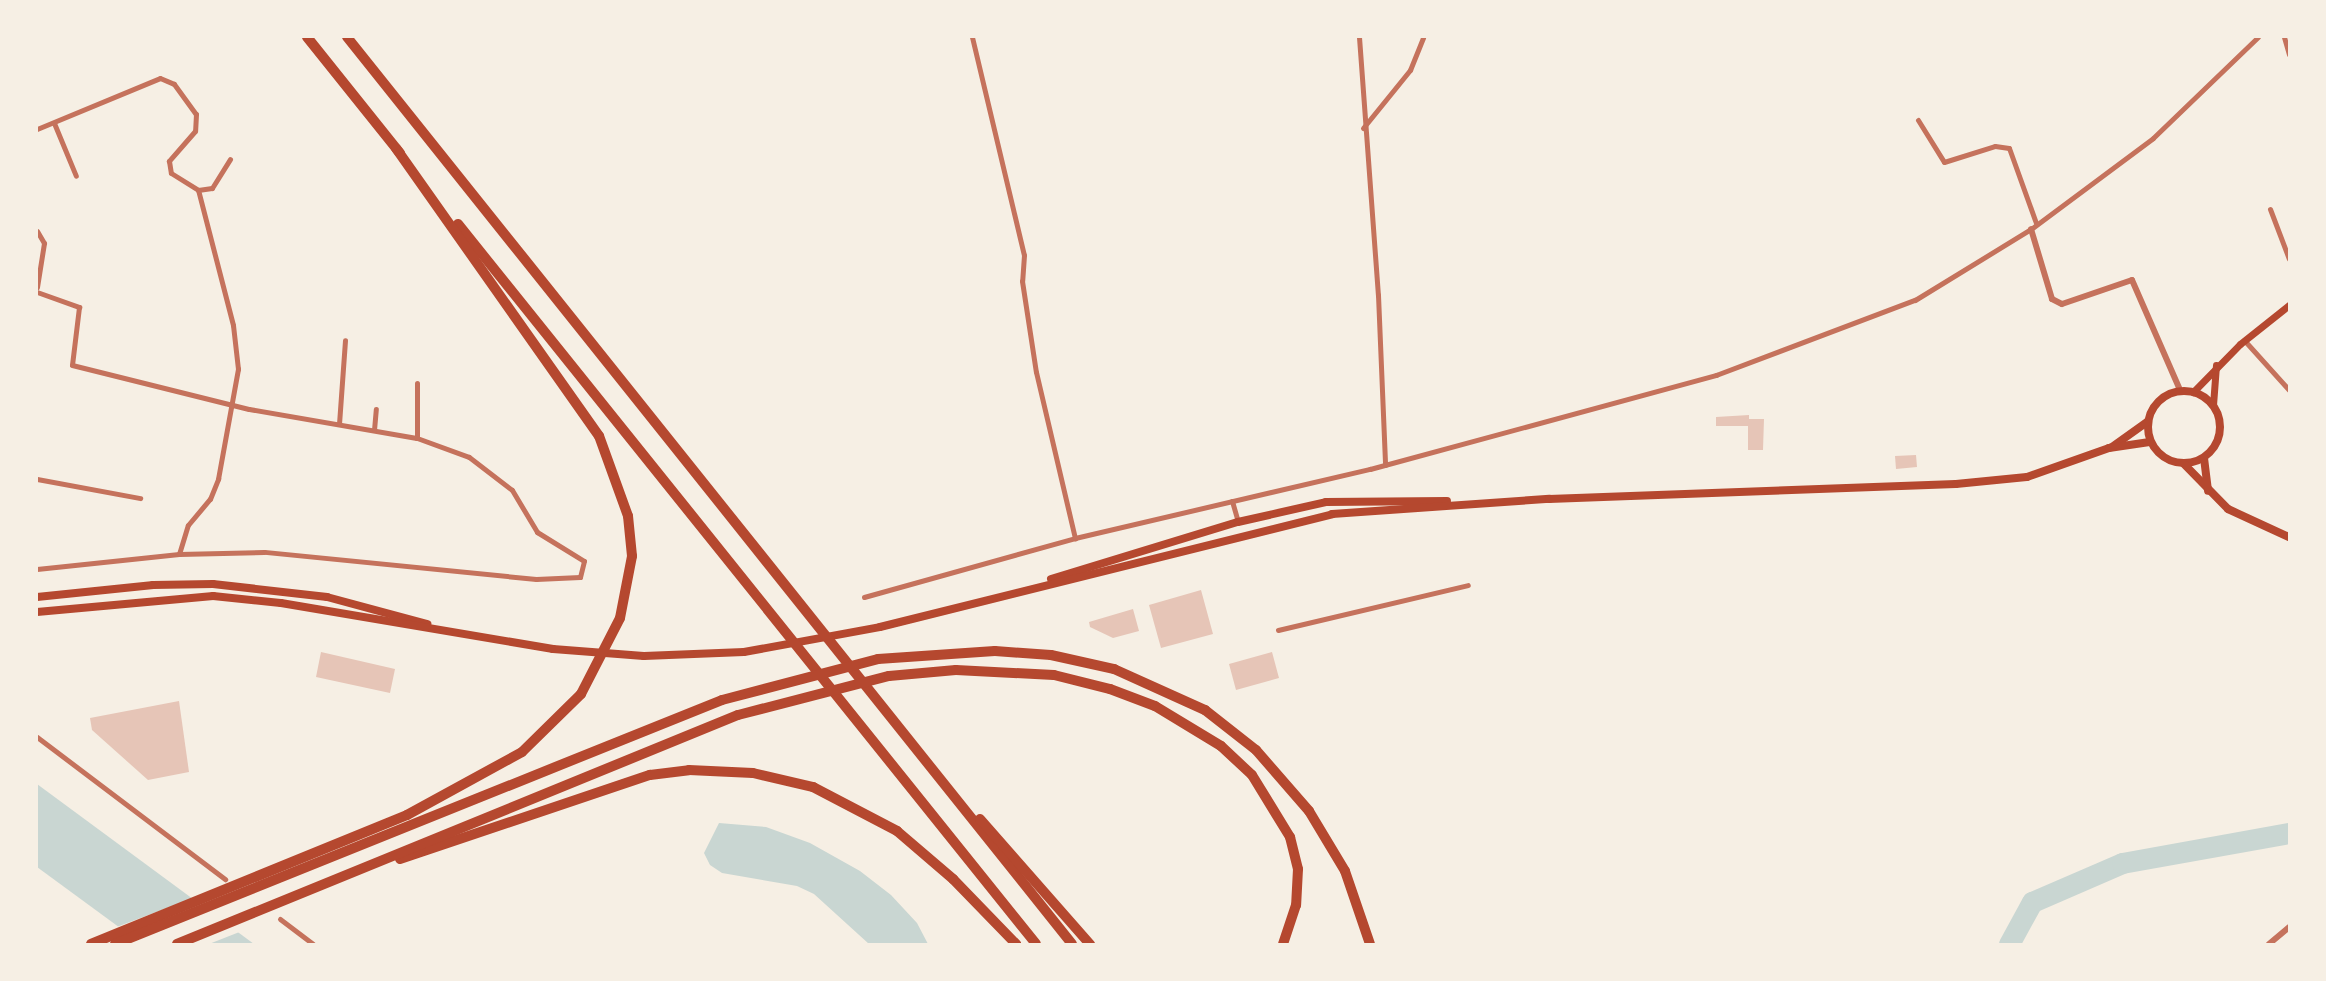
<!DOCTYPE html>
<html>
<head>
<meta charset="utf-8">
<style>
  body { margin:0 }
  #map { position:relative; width:2326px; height:981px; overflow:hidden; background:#f6efe4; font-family:"Playfair Display",serif }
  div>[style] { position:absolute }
  .water>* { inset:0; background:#c9d6d2 }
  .pier>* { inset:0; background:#f6efe4 }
  .river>* { height:21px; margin:-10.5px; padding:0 10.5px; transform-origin:10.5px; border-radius:10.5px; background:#c9d6d2 }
  .building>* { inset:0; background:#e6c5b7 }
  .minor>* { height:5px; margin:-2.5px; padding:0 2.5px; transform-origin:2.5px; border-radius:2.5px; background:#c5725c }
  .tertiary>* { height:6px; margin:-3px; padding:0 3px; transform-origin:3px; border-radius:3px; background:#c5725c }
  .secondary>* { height:7px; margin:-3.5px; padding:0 3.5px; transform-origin:3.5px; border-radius:3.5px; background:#b5482f }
  .primary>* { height:8px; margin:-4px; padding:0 4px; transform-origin:4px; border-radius:4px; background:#b5482f }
  .primary>.ring { margin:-4px; padding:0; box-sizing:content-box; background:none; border:8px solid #b5482f; border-radius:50% }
  .motorway>* { height:10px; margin:-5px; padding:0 5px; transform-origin:5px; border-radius:5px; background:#b5482f }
  span { translate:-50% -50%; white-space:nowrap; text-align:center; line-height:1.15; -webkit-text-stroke:7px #f6efe4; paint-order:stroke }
  .frame { position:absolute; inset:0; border:38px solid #f6efe4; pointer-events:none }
</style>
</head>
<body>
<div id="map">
  <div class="water">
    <i style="clip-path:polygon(37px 784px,254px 944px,142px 944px,37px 867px)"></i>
    <i style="clip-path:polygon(719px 823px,766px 827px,810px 843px,860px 871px,891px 895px,917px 923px,928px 944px,869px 944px,814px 894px,797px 886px,722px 873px,710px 865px,704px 853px)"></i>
  </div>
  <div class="pier">
    <i style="clip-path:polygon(196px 897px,242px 931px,209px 944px,136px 944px,114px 928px)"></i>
  </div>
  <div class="river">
    <i style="left:2009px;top:944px;width:48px;rotate:-61.3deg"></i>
    <i style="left:2032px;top:902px;width:98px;rotate:-23.4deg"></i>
    <i style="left:2122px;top:863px;width:170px;rotate:-10.2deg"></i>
  </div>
  <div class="building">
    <i style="clip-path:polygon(1749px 415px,1749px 419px,1764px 419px,1763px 450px,1748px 450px,1748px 426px,1716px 426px,1716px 417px)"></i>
    <i style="clip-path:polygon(1916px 455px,1917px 467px,1896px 469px,1895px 456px)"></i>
    <i style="clip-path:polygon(1201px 590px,1213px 634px,1161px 648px,1149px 605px)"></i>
    <i style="clip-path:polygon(1133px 609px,1139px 631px,1113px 638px,1090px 627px,1089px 622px)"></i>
    <i style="clip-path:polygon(321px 652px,395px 669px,390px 693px,316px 677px)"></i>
    <i style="clip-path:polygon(1272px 652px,1279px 678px,1236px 690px,1229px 664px)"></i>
    <i style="clip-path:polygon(179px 701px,189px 772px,148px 780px,92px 730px,90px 718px)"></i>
  </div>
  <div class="minor">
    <i style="left:972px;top:37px;width:224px;rotate:76.6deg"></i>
    <i style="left:1024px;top:255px;width:26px;rotate:94deg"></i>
    <i style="left:1022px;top:281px;width:92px;rotate:81.3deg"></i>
    <i style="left:1036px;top:372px;width:171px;rotate:76.8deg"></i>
    <i style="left:1359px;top:37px;width:259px;rotate:85.8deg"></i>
    <i style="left:1378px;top:295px;width:170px;rotate:87.6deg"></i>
    <i style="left:2284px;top:37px;width:18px;rotate:74deg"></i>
    <i style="left:1918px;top:120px;width:49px;rotate:58.2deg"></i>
    <i style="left:1944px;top:162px;width:53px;rotate:-17.4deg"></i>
    <i style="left:1995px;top:146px;width:14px;rotate:8deg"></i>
    <i style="left:2009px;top:148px;width:80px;rotate:70.2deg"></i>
    <i style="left:54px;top:123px;width:57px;rotate:67.5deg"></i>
    <i style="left:1363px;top:128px;width:75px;rotate:-51deg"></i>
    <i style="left:1410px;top:70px;width:35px;rotate:-68deg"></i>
    <i style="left:37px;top:129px;width:133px;rotate:-22.5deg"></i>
    <i style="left:160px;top:78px;width:15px;rotate:23deg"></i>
    <i style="left:174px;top:84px;width:37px;rotate:54deg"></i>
    <i style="left:196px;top:114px;width:17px;rotate:93deg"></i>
    <i style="left:195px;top:131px;width:40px;rotate:131deg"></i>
    <i style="left:169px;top:161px;width:12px;rotate:81deg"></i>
    <i style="left:171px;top:173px;width:32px;rotate:32deg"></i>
    <i style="left:198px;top:190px;width:14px;rotate:-8deg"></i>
    <i style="left:212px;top:188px;width:34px;rotate:-58deg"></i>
    <i style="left:2270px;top:209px;width:53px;rotate:69.2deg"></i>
    <i style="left:37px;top:231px;width:14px;rotate:60deg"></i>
    <i style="left:44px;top:243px;width:45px;rotate:99deg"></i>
    <i style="left:37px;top:292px;width:45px;rotate:19.7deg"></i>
    <i style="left:79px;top:307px;width:58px;rotate:96.9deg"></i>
    <i style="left:72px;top:365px;width:182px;rotate:14deg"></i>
    <i style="left:249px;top:409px;width:170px;rotate:9.8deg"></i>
    <i style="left:417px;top:438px;width:55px;rotate:20.1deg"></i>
    <i style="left:469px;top:457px;width:54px;rotate:37.5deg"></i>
    <i style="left:512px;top:490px;width:49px;rotate:59.2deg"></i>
    <i style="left:537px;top:532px;width:55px;rotate:31.7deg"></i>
    <i style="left:584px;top:561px;width:16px;rotate:104deg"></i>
    <i style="left:580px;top:577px;width:44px;rotate:177.4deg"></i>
    <i style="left:536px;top:579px;width:273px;rotate:-174.3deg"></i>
    <i style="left:264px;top:552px;width:85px;rotate:178.7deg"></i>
    <i style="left:179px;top:554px;width:143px;rotate:174deg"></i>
    <i style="left:2244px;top:340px;width:67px;rotate:48deg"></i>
    <i style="left:417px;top:383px;width:55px;rotate:90deg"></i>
    <i style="left:339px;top:424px;width:84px;rotate:-85.9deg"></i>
    <i style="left:374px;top:430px;width:21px;rotate:-85deg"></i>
    <i style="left:37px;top:479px;width:105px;rotate:10.5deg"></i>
    <i style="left:1232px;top:501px;width:22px;rotate:74deg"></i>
    <i style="left:179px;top:554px;width:30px;rotate:-73deg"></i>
    <i style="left:188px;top:525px;width:34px;rotate:-50deg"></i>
    <i style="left:210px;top:499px;width:22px;rotate:-68deg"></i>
    <i style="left:218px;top:479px;width:112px;rotate:-79.7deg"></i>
    <i style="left:238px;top:369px;width:44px;rotate:-96.5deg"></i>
    <i style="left:233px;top:325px;width:139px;rotate:-104.5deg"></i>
    <i style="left:864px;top:597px;width:219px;rotate:-15.6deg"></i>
    <i style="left:1075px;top:538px;width:303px;rotate:-13.2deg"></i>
    <i style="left:1370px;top:469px;width:359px;rotate:-15.2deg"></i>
    <i style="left:1716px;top:375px;width:213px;rotate:-20.7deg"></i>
    <i style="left:1915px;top:300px;width:136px;rotate:-31.5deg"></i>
    <i style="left:2031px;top:229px;width:152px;rotate:-36.7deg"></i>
    <i style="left:2153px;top:138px;width:146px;rotate:-43.9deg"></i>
    <i style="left:1278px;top:630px;width:195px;rotate:-13.3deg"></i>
    <i style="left:37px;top:737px;width:236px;rotate:37.1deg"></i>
    <i style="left:280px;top:919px;width:41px;rotate:37.1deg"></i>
  </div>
  <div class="tertiary">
    <i style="left:2031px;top:229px;width:73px;rotate:73.3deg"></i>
    <i style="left:2052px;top:299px;width:11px;rotate:27deg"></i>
    <i style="left:2062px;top:304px;width:74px;rotate:-18.9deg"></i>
    <i style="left:2132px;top:280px;width:120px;rotate:66.4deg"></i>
    <i style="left:2269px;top:944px;width:26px;rotate:-40deg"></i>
  </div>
  <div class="secondary">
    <i style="left:2193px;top:392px;width:67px;rotate:-45.6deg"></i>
    <i style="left:2240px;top:344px;width:63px;rotate:-38.5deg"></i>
    <i style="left:2213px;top:405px;width:40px;rotate:-85.7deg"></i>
  </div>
  <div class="primary">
    <i class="ring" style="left:2148px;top:391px;width:64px;height:64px"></i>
    <i style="left:2112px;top:447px;width:43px;rotate:-35.5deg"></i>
    <i style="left:2204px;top:458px;width:33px;rotate:83deg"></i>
    <i style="left:2184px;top:464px;width:63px;rotate:45.6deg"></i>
    <i style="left:2228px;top:509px;width:67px;rotate:24.7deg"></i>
    <i style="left:1051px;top:579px;width:195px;rotate:-17deg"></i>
    <i style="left:1238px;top:522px;width:90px;rotate:-12.8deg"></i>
    <i style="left:1326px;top:502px;width:121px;rotate:-0.5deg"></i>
    <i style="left:37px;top:597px;width:117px;rotate:-5.9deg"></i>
    <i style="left:153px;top:585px;width:60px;rotate:-1deg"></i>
    <i style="left:213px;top:584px;width:115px;rotate:6.5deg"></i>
    <i style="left:327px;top:597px;width:104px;rotate:15.1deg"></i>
    <i style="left:37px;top:612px;width:177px;rotate:-5.2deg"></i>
    <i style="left:213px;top:596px;width:68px;rotate:5.9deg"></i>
    <i style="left:281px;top:603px;width:276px;rotate:9.6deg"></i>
    <i style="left:553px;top:649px;width:91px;rotate:4.4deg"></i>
    <i style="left:644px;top:656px;width:100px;rotate:-2.3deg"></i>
    <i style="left:744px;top:652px;width:138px;rotate:-10.4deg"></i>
    <i style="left:880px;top:627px;width:466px;rotate:-14deg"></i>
    <i style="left:1332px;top:514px;width:218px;rotate:-4deg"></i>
    <i style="left:1549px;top:499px;width:407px;rotate:-2.1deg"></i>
    <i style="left:1956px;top:484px;width:71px;rotate:-5.6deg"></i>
    <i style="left:2027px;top:477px;width:87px;rotate:-19.5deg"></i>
    <i style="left:2109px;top:448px;width:41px;rotate:-8.3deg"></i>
  </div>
  <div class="motorway">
    <i style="left:307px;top:37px;width:149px;rotate:51.3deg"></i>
    <i style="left:347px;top:37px;width:1161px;rotate:51.36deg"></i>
    <i style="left:458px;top:224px;width:923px;rotate:51.24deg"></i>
    <i style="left:980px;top:819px;width:167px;rotate:48.7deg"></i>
    <i style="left:400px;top:859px;width:264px;rotate:-18.6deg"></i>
    <i style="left:650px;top:775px;width:39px;rotate:-7deg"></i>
    <i style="left:689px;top:770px;width:64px;rotate:2.7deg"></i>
    <i style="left:753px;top:773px;width:62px;rotate:13.1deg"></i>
    <i style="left:813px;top:787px;width:95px;rotate:27.6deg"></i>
    <i style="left:897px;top:831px;width:74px;rotate:40.6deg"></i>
    <i style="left:953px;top:879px;width:91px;rotate:45.9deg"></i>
    <i style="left:91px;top:944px;width:341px;rotate:-22.2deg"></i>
    <i style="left:407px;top:815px;width:131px;rotate:-28.7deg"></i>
    <i style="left:522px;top:752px;width:83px;rotate:-44.5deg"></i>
    <i style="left:581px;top:694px;width:85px;rotate:-62.8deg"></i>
    <i style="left:620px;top:618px;width:63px;rotate:-79deg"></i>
    <i style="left:632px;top:556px;width:40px;rotate:-95.7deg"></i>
    <i style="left:628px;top:516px;width:85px;rotate:-109.9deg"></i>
    <i style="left:599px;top:436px;width:352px;rotate:-125.2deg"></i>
    <i style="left:115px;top:944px;width:654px;rotate:-21.9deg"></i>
    <i style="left:722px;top:700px;width:161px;rotate:-14.7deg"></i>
    <i style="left:878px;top:659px;width:117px;rotate:-3.9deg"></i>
    <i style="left:995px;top:651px;width:56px;rotate:4.1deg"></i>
    <i style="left:1051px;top:655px;width:65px;rotate:12.5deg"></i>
    <i style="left:1114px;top:669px;width:100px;rotate:24.3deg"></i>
    <i style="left:1205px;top:710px;width:65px;rotate:38.1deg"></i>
    <i style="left:1256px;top:750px;width:81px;rotate:49deg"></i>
    <i style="left:1309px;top:811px;width:70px;rotate:59deg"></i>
    <i style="left:1345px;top:871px;width:77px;rotate:71.1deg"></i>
    <i style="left:177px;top:944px;width:606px;rotate:-22.21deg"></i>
    <i style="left:738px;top:715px;width:156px;rotate:-14.5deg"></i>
    <i style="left:889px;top:676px;width:67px;rotate:-5.1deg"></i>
    <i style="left:956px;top:670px;width:98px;rotate:2.9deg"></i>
    <i style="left:1054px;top:675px;width:58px;rotate:14deg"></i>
    <i style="left:1110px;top:689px;width:48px;rotate:20.7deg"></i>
    <i style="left:1155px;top:706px;width:77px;rotate:31.2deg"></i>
    <i style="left:1221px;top:746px;width:42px;rotate:43.1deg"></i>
    <i style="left:1252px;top:775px;width:73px;rotate:58.5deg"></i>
    <i style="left:1290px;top:837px;width:33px;rotate:76deg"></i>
    <i style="left:1298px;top:869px;width:36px;rotate:93deg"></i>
    <i style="left:1296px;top:905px;width:41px;rotate:108.4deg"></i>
  </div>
  <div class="frame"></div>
</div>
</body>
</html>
